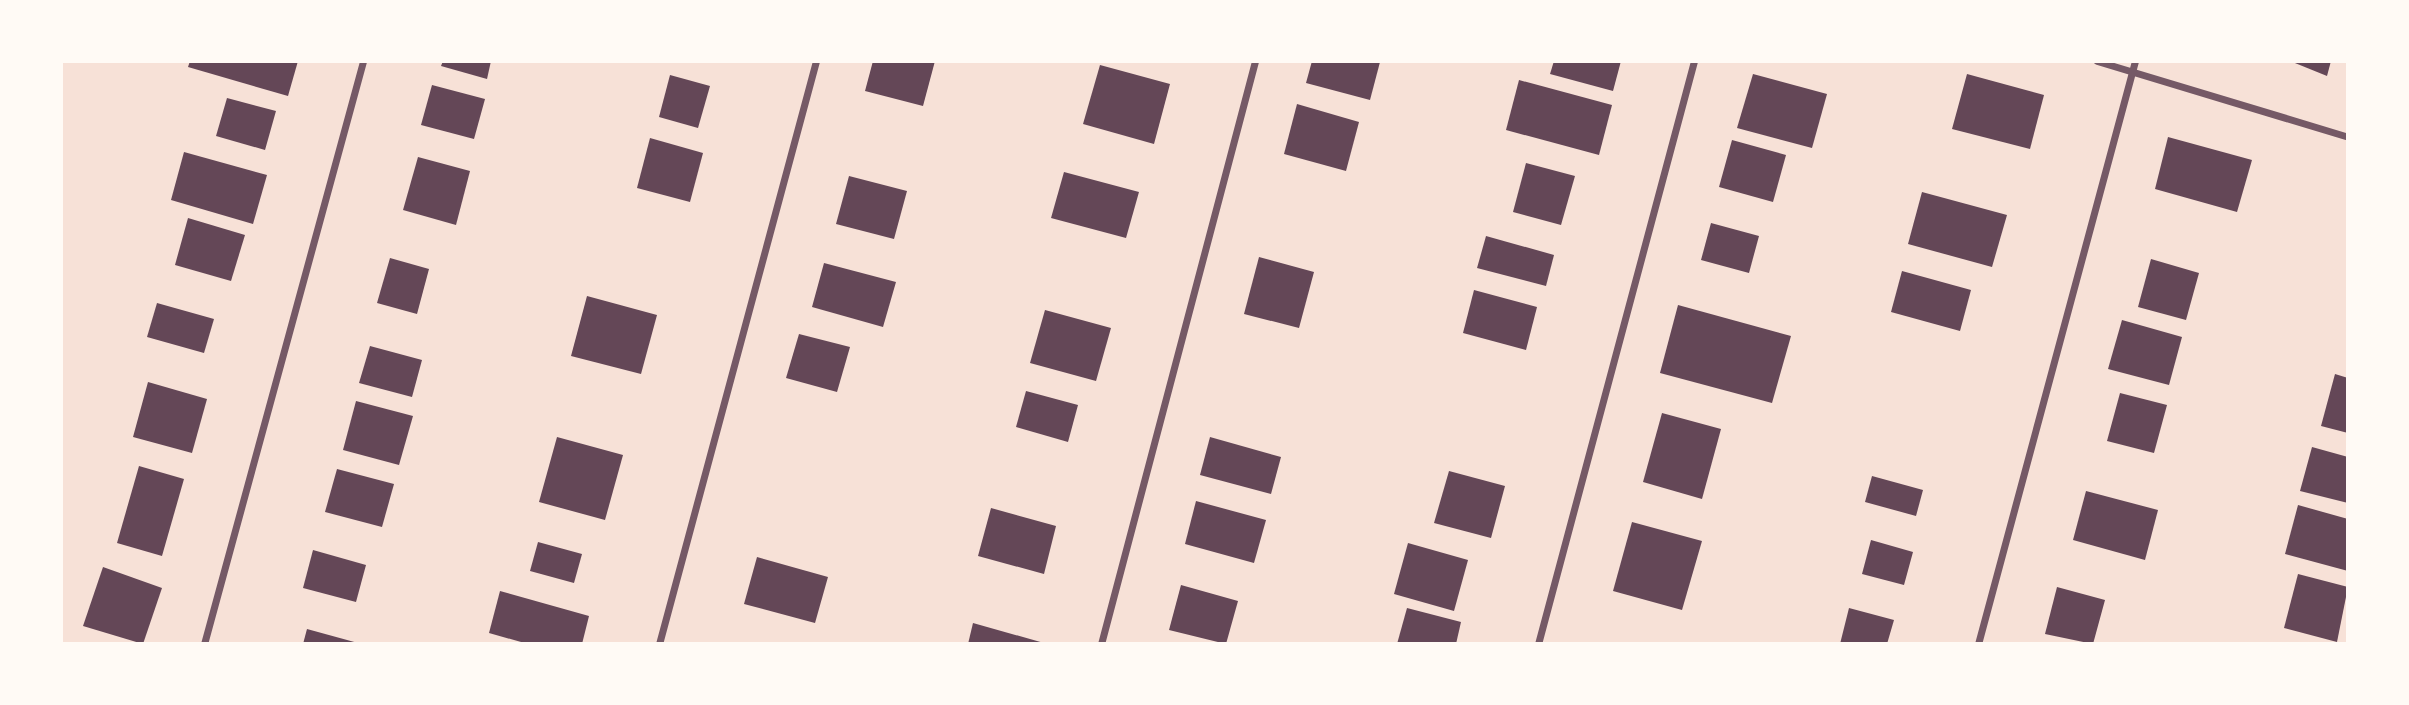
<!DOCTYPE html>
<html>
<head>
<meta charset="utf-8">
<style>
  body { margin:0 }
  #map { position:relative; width:2409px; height:705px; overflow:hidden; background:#f7e1d7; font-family:Commissioner,sans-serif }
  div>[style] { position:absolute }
  .building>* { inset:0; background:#644757 }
  .minor>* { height:7px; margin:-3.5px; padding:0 3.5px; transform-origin:3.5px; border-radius:3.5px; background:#755966 }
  span { translate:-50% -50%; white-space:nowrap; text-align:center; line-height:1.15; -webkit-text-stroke:5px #fffaf5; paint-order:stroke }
  .frame { position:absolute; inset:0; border:63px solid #fffaf5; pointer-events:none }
</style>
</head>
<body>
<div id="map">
  <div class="building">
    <i style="clip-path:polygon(190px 61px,298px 61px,288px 96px,188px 67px)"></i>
    <i style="clip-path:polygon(443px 61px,491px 61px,487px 79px,441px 66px)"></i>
    <i style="clip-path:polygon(873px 61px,935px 61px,923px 106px,865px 91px)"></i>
    <i style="clip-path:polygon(1312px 61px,1380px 62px,1370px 100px,1306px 83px)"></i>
    <i style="clip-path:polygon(1554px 61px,1621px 61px,1613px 91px,1550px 74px)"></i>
    <i style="clip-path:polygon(2290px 61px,2331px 61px,2327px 76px)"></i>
    <i style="clip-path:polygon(1100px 65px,1170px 84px,1154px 144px,1083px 124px)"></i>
    <i style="clip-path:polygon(1753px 74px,1827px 94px,1812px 148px,1737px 128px)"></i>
    <i style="clip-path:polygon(1967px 74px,2044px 95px,2030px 149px,1952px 129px)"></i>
    <i style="clip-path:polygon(670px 75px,710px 86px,698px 128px,659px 117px)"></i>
    <i style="clip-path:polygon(1519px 80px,1612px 105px,1599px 155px,1506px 130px)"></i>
    <i style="clip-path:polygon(432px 85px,485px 99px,474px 139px,421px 125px)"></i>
    <i style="clip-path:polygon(227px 98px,276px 111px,265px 150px,216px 136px)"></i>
    <i style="clip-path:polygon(1297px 104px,1359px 122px,1346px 171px,1284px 154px)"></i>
    <i style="clip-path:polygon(2168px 137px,2252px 160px,2237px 212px,2155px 189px)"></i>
    <i style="clip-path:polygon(650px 138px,703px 153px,690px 202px,637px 188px)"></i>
    <i style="clip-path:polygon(1732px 140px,1786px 155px,1773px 202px,1719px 187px)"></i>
    <i style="clip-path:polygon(184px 152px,267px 175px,253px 224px,171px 200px)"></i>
    <i style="clip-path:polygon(418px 157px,470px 171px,456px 225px,403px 210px)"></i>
    <i style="clip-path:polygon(1526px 163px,1575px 176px,1561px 225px,1513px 212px)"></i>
    <i style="clip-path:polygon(1064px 172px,1139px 192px,1126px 238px,1051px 218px)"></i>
    <i style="clip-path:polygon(849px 176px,907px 191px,894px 239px,836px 224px)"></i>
    <i style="clip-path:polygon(1922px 192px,2007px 215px,1992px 267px,1908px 244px)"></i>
    <i style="clip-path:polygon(188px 218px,245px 235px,231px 281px,175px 265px)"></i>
    <i style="clip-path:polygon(1711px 223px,1759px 236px,1749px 273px,1701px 260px)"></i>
    <i style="clip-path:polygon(1486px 236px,1554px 255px,1546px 286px,1477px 268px)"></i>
    <i style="clip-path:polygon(1259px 257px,1314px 272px,1299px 328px,1244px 314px)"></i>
    <i style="clip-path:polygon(390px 258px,429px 269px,417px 314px,377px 303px)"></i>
    <i style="clip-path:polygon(2151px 259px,2199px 273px,2186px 320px,2138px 307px)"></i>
    <i style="clip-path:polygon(824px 263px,896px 282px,883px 327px,812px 307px)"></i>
    <i style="clip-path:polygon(1902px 271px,1971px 290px,1960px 331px,1891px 312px)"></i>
    <i style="clip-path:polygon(1474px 290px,1537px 307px,1526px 350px,1463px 333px)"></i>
    <i style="clip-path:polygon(587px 296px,657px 315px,641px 374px,571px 356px)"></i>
    <i style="clip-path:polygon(157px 303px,214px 319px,204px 353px,147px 337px)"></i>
    <i style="clip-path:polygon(1678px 305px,1791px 336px,1772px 403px,1660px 373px)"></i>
    <i style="clip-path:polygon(1045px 310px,1111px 328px,1096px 381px,1030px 363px)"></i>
    <i style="clip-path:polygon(2122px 320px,2182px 337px,2169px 385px,2108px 369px)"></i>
    <i style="clip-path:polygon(799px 334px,850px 347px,837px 392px,786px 378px)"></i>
    <i style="clip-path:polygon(370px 346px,422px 360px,412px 397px,359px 383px)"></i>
    <i style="clip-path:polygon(2335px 374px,2348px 378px,2348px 433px,2321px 426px)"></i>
    <i style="clip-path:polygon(148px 382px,207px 399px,192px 453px,133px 437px)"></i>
    <i style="clip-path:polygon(1026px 391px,1078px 405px,1068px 442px,1016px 427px)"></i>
    <i style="clip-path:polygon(2120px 393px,2167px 405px,2154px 453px,2107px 441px)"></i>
    <i style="clip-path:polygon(356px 401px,413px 416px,399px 465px,343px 450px)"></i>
    <i style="clip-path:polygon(1662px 413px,1721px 429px,1702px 499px,1643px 482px)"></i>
    <i style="clip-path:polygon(557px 437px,623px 455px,605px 520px,539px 502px)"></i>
    <i style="clip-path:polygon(1210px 437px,1281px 457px,1271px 494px,1200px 475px)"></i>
    <i style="clip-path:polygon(2312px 447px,2348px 457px,2348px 503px,2300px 491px)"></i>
    <i style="clip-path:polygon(139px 466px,184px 479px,162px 556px,117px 543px)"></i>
    <i style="clip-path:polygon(337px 469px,394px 484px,382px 527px,325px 512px)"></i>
    <i style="clip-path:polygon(1449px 471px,1505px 486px,1491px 538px,1434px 523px)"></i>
    <i style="clip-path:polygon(1872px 476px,1923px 490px,1916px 516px,1865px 502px)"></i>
    <i style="clip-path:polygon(2086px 491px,2158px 510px,2145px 560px,2073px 540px)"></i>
    <i style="clip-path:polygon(1196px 501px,1266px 520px,1254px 563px,1185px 544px)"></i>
    <i style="clip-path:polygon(2298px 505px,2348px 519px,2348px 571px,2285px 554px)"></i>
    <i style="clip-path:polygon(991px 508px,1056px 526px,1044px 574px,978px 556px)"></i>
    <i style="clip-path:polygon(1632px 522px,1702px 541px,1682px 610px,1613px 591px)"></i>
    <i style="clip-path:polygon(1871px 540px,1913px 552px,1904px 585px,1862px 574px)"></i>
    <i style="clip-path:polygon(538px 542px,582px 554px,574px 583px,530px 571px)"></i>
    <i style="clip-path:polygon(1408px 543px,1468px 560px,1454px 611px,1394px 594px)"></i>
    <i style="clip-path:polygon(313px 550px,366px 565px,356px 602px,303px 588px)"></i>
    <i style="clip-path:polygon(757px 557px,828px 577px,815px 623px,744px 604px)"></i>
    <i style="clip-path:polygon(103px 567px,162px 588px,143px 644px,83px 626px)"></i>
    <i style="clip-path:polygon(2298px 574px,2348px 587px,2337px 642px,2284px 628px)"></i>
    <i style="clip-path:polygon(1181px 585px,1238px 601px,1226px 644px,1169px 630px)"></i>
    <i style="clip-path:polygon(2057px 587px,2105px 600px,2093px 644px,2045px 634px)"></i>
    <i style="clip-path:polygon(500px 591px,589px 616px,582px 644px,528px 644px,489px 633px)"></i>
    <i style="clip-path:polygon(1407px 608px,1461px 622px,1456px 644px,1397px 644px)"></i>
    <i style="clip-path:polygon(1849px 608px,1894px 620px,1887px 644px,1840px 644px)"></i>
    <i style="clip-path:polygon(973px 623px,1044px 643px,1044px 644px,968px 644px)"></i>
    <i style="clip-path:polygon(307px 629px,358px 643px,358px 644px,303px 644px)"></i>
  </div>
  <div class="minor">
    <i style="left:2097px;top:61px;width:262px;rotate:16.8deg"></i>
    <i style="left:204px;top:644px;width:604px;rotate:-74.74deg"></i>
    <i style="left:659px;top:644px;width:604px;rotate:-74.93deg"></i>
    <i style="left:1101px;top:644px;width:603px;rotate:-75.2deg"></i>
    <i style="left:1538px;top:644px;width:604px;rotate:-75.02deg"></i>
    <i style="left:1978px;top:644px;width:604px;rotate:-74.93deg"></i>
  </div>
  <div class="frame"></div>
</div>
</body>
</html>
